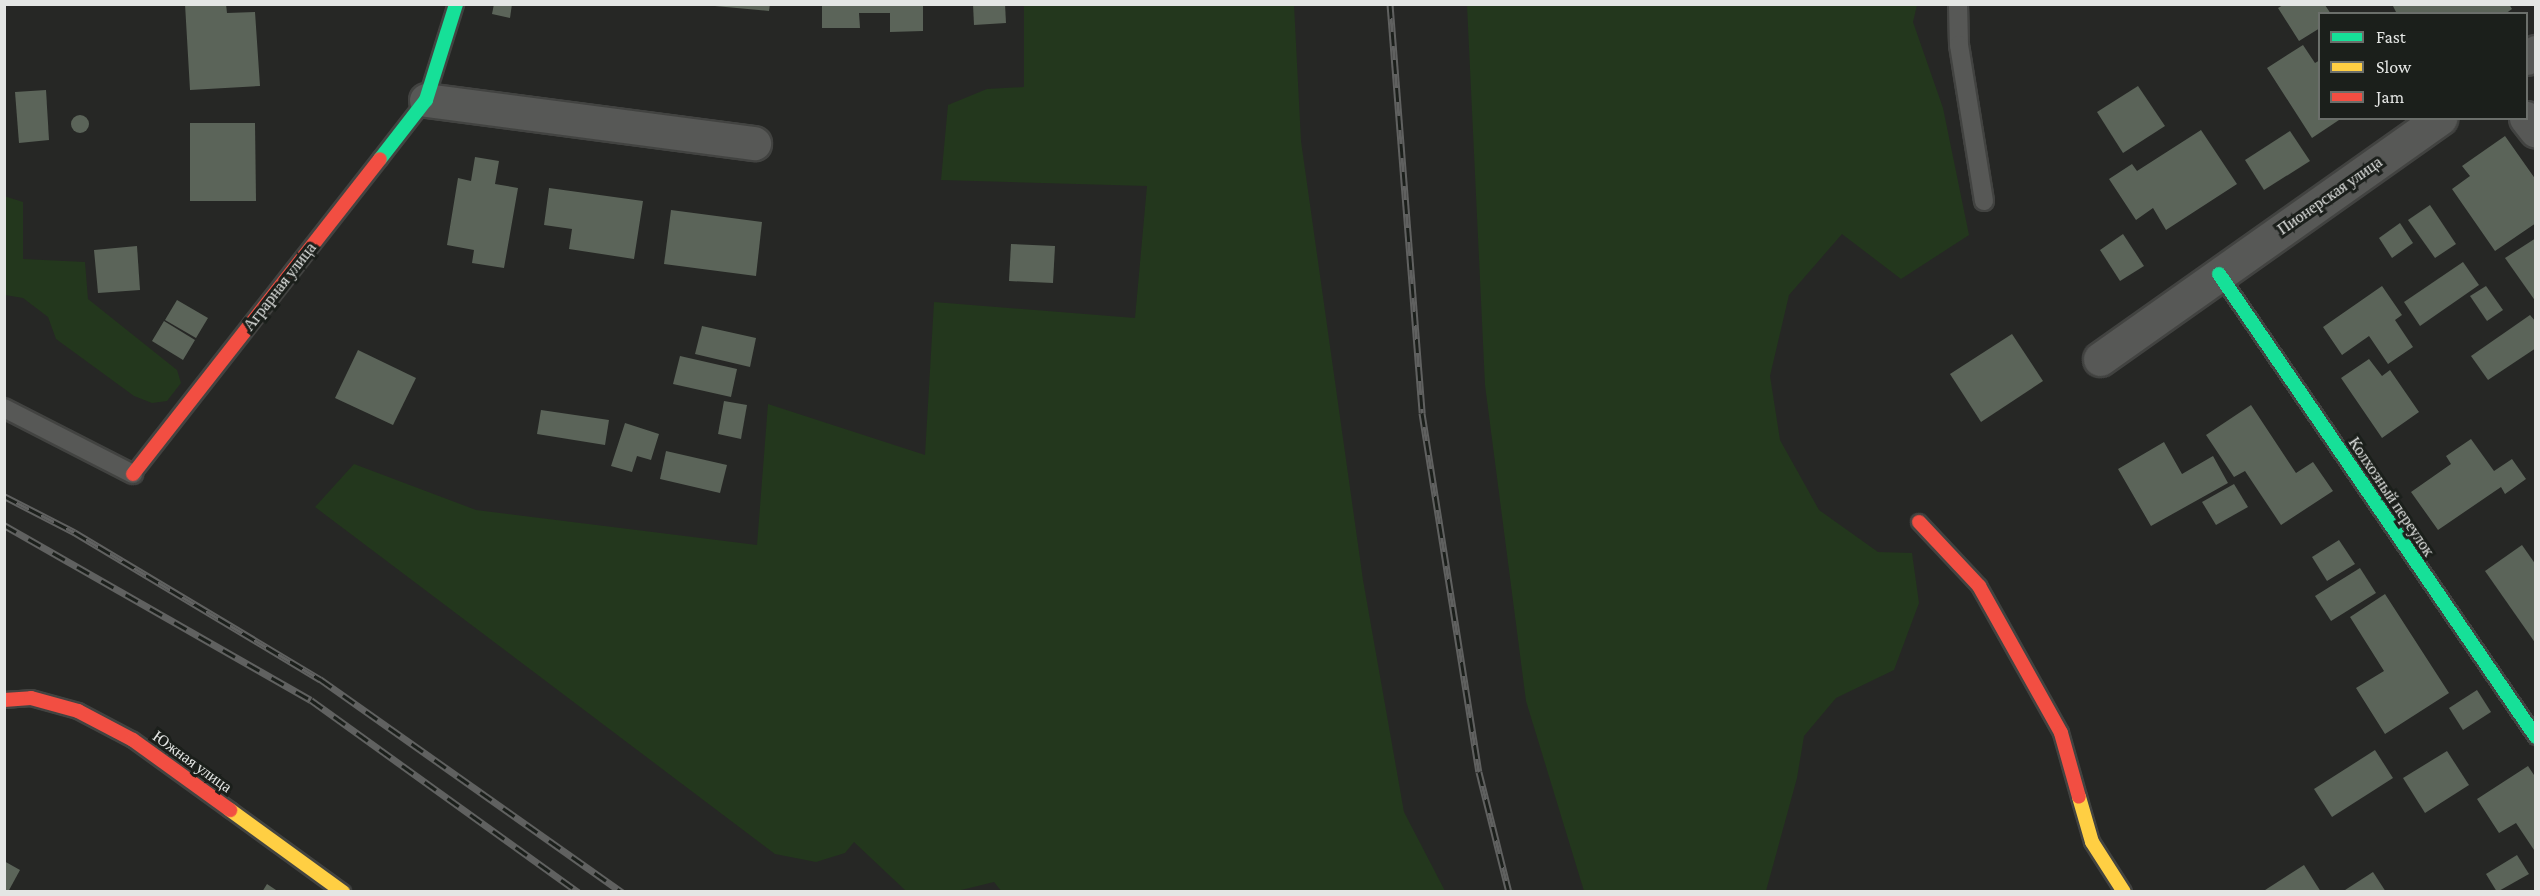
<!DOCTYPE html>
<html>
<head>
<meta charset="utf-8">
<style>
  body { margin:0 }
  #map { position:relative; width:2540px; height:896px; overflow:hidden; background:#262725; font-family:"Crimson Pro",serif }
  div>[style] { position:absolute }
  .green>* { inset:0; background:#23371d }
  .building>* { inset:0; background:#5b6459 }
  .round { border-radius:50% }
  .roads { filter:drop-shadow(2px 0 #424341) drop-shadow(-2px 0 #424341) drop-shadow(0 2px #424341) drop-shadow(0 -2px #424341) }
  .lane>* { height:18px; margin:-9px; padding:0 9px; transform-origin:9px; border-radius:9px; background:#575856 }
  .street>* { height:33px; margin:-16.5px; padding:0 16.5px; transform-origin:16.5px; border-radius:16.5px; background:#575856 }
  .fast>* { height:14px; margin:-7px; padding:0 7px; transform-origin:7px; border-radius:7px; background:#16e098 }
  .slow>* { height:14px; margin:-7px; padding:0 7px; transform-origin:7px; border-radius:7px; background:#ffcf43 }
  .jam>* { height:14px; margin:-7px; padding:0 7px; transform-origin:7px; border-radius:7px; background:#f24e42 }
  .rail>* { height:7px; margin-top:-3.5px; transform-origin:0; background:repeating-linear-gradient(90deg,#1b1f1b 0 14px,#606160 0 28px); box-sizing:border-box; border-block:2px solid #606160 }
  span { translate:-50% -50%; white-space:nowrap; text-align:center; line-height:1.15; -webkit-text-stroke:6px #1b1f1b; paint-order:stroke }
  .street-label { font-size:16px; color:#e4e6e4 }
  .frame { position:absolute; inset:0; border:6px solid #e4e6e4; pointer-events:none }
  .legend { position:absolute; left:2318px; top:12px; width:210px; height:108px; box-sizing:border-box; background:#1b1f1b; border:2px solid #6b6f6b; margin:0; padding:8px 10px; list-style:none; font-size:18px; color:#e4e6e4 }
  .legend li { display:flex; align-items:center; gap:12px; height:30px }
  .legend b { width:30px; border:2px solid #6b6f6b }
</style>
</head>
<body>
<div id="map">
  <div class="green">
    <i style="clip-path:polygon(1024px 5px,1294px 5px,1301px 141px,1363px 580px,1404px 812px,1445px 891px,1002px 892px,994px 882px,957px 891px,906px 891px,854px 842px,845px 853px,816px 862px,775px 854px,315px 507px,354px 464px,476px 510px,757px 545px,768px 404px,925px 455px,934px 302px,1135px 318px,1147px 186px,941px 180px,948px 105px,987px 89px,1024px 87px)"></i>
    <i style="clip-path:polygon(1467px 5px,1917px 5px,1913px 22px,1943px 108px,1969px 235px,1901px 279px,1842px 234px,1789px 295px,1770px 376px,1780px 440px,1819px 510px,1878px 552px,1912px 553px,1919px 603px,1894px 670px,1836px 698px,1804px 736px,1797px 778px,1766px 891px,1584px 891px,1526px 701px,1485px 385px)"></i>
    <i style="clip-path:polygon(4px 196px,23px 202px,23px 259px,85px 262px,88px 299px,177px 370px,181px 383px,167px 401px,152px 403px,134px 396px,56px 339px,48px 317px,23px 298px,5px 295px)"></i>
  </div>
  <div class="building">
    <i style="clip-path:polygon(185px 4px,226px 4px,227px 13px,255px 12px,260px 86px,190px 90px)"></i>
    <i style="clip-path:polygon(494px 4px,512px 4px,510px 18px,492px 14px)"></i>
    <i style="clip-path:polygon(693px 4px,770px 4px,769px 11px)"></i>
    <i style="clip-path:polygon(822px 4px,923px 4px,923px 31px,890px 32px,890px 13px,859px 13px,860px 28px,822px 28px)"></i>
    <i style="clip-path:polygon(973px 4px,1005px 4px,1006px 23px,974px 25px)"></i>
    <i style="clip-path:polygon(2392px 4px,2509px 4px,2512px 9px,2505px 14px,2397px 14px)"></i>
    <i style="clip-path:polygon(2283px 5px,2325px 5px,2331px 14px,2320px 14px,2320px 28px,2299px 41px,2278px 8px)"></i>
    <i style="clip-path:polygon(2303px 45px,2315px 63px,2320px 60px,2320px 118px,2342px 118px,2312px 138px,2267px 68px)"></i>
    <i style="clip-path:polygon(2138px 86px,2165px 126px,2123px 153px,2097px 112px)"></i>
    <i style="clip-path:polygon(46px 90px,49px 140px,19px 143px,15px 92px)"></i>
    <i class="round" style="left:71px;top:115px;width:18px;height:18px"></i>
    <i style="clip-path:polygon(190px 123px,255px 123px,256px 201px,190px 201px)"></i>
    <i style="clip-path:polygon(2201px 130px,2237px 184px,2166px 230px,2153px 208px,2136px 220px,2109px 179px,2132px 164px,2137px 171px)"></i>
    <i style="clip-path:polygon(2290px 131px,2310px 161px,2264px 190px,2245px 160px)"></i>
    <i style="clip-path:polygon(2505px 136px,2536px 180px,2536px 223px,2495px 251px,2452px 189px,2470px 176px,2462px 166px)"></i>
    <i style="clip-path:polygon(475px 157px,499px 161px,495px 184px,518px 188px,504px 268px,472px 263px,474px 250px,447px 245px,458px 178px,471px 181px)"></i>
    <i style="clip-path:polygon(549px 188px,643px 201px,634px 259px,569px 249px,572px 229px,544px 225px)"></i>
    <i style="clip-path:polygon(2430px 205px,2456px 244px,2435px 258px,2408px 220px)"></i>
    <i style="clip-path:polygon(671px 210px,762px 222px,756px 276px,664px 264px)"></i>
    <i style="clip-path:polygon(2400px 223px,2413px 243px,2392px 258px,2379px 238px)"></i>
    <i style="clip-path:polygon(2123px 234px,2144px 266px,2120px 281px,2100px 250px)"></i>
    <i style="clip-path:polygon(2536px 238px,2536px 302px,2505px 258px)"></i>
    <i style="clip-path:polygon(1011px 244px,1055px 246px,1053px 283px,1009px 281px)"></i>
    <i style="clip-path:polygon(137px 246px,140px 290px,98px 293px,94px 250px)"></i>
    <i style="clip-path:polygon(2463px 262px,2479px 285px,2420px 326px,2404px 302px)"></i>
    <i style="clip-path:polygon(2382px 286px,2402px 315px,2395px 320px,2413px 347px,2388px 364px,2369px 336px,2342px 355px,2323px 327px)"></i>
    <i style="clip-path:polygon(2486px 286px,2503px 310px,2487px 321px,2470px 296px)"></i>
    <i style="clip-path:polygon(177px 300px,208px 318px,196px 338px,165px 320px)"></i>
    <i style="clip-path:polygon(2530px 315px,2536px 322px,2536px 348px,2488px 380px,2471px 356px)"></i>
    <i style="clip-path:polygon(164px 321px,195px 340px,183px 360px,152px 341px)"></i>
    <i style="clip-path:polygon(702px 326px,756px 338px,750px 367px,695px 354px)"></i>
    <i style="clip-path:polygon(2012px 334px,2043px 381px,1981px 422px,1950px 374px)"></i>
    <i style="clip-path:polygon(358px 350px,416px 378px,393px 425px,335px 398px)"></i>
    <i style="clip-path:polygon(680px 356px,737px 369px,731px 397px,673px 384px)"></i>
    <i style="clip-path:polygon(2369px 359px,2382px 376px,2390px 370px,2419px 412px,2382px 438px,2341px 378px)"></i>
    <i style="clip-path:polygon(724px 401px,747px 405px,741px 439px,718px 434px)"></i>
    <i style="clip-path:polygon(2251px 405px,2296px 473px,2313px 462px,2333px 491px,2281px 525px,2245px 471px,2234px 477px,2206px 435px)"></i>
    <i style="clip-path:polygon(541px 410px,609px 420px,605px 445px,537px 434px)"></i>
    <i style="clip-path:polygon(625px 423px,659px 434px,651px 460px,637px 456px,632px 472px,611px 466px)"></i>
    <i style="clip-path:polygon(2471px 439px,2494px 471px,2512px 459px,2526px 479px,2505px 494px,2501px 487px,2438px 530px,2411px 492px,2451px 464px,2446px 456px)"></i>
    <i style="clip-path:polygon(2164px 442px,2182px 474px,2213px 456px,2228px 483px,2151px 526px,2118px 469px)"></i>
    <i style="clip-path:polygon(666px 451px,727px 465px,720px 493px,660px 479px)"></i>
    <i style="clip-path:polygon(2234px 484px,2248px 507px,2216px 525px,2202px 502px)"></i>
    <i style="clip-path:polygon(2339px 540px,2355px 564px,2327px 581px,2312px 557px)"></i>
    <i style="clip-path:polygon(2522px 545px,2536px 565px,2536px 644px,2485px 571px)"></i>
    <i style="clip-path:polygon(2360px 568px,2376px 593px,2331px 621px,2315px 596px)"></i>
    <i style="clip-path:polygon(2385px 594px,2449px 693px,2385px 734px,2356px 688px,2384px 671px,2350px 617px)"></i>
    <i style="clip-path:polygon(2477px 690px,2491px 712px,2463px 730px,2449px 708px)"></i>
    <i style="clip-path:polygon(2375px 750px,2393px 778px,2332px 817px,2314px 789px)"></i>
    <i style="clip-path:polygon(2447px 751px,2469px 785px,2425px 813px,2403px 778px)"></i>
    <i style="clip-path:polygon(2528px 766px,2536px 778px,2536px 853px,2516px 823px,2499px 833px,2477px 799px)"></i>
    <i style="clip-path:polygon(2517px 855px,2529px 874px,2497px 892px,2486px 874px)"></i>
    <i style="clip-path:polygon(4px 861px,20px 870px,8px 892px,4px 892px)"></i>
    <i style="clip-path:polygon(2304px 865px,2321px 892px,2262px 892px)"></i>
    <i style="clip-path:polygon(2373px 872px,2386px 892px,2342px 892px)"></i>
    <i style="clip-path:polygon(267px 884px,279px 892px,262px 892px)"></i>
  </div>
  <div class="roads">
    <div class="lane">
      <i style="left:1958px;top:4px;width:41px;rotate:88.6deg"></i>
      <i style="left:1959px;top:45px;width:158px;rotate:80.9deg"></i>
      <i style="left:4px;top:408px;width:145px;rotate:27.1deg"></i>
    </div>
    <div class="street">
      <i style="left:2526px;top:58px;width:12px;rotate:-31deg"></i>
      <i style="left:426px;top:100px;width:331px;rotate:7.5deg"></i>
      <i style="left:2526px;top:118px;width:16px;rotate:52deg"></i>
      <i style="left:2100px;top:359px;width:417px;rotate:-35.3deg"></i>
    </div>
    <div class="fast">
      <i style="left:380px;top:159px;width:75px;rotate:-52.1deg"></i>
      <i style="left:426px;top:100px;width:101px;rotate:-72.6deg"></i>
      <i style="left:2219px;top:274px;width:561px;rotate:55.6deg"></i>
    </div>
    <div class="slow">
      <i style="left:2079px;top:797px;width:47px;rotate:73.9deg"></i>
      <i style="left:2092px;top:842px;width:59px;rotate:57.4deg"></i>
      <i style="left:230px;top:810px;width:140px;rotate:36deg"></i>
    </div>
    <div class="jam">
      <i style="left:133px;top:474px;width:400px;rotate:-51.9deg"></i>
      <i style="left:1919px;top:522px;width:88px;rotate:46.8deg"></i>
      <i style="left:1979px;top:586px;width:168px;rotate:60.8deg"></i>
      <i style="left:2061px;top:733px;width:66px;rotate:74.3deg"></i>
      <i style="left:4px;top:700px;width:27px;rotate:-4deg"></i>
      <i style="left:31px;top:698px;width:49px;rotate:15.5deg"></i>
      <i style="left:78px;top:711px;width:62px;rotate:27.8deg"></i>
      <i style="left:133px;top:740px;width:120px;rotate:35.8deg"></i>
    </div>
  </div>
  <div class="rail">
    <i style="left:1390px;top:4px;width:410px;rotate:85.5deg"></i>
    <i style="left:1422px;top:413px;width:363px;rotate:81deg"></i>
    <i style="left:1479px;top:772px;width:124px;rotate:76deg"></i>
    <i style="left:4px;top:496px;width:79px;rotate:27.2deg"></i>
    <i style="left:74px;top:532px;width:287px;rotate:30.9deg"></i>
    <i style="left:320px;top:679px;width:370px;rotate:35.2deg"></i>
    <i style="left:4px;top:525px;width:353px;rotate:29.7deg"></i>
    <i style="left:311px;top:700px;width:329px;rotate:35.7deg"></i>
  </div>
  <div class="street-label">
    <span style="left:2330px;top:196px;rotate:-35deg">Пионерская улица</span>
    <span style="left:280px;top:287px;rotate:-52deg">Аграрная улица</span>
    <span style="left:2391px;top:497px;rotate:56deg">Колхозный переулок</span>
    <span style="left:192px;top:762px;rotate:36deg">Южная улица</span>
  </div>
  <div class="frame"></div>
  <ul class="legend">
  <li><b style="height:8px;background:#16e098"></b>Fast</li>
  <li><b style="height:8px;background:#ffcf43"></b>Slow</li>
  <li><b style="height:8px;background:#f24e42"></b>Jam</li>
  </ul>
</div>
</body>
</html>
